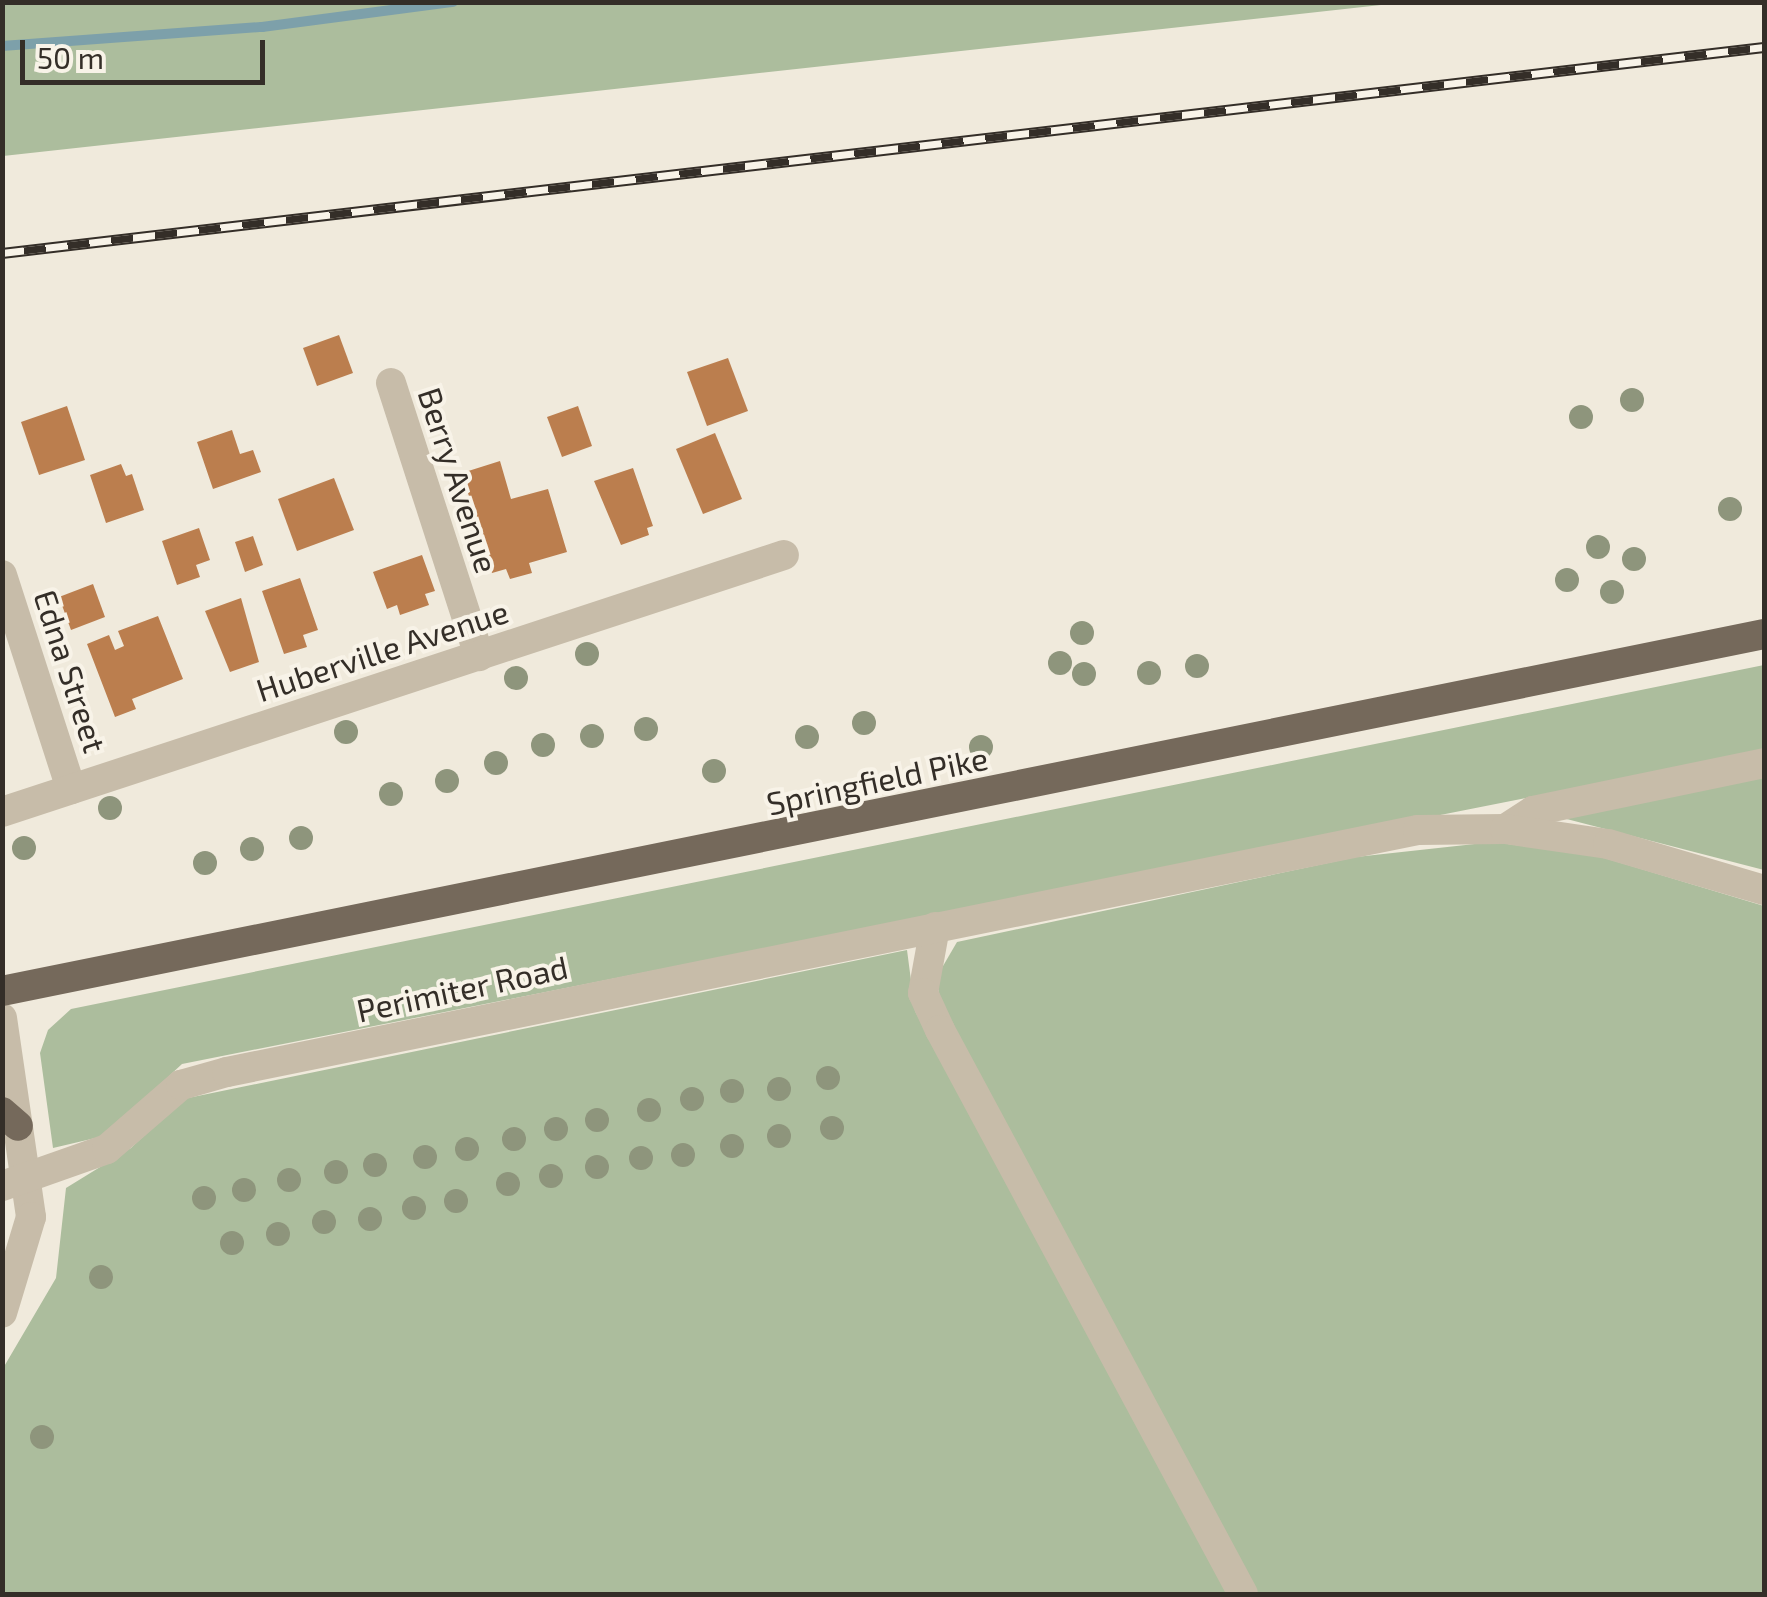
<!DOCTYPE html>
<html>
<head>
<meta charset="utf-8">
<style>
  body { margin:0 }
  #map { position:relative; width:1767px; height:1597px; overflow:hidden; background:#f0eadc; font-family:"Exo 2",sans-serif }
  div>[style] { position:absolute }
  .green>* { inset:0; background:#acbd9d }
  .stream>* { height:10px; margin:-5px; padding:0 5px; transform-origin:5px; border-radius:5px; background:#7da0aa }
  .building>* { inset:0; background:#bb7e4e }
  .minor>* { height:30px; margin:-15px; padding:0 15px; transform-origin:15px; border-radius:15px; background:#c7bca9 }
  .major>* { height:30px; margin:-15px; padding:0 15px; transform-origin:15px; border-radius:15px; background:#75695b }
  .rail>* { height:11px; margin-top:-5.5px; transform-origin:0; background:repeating-linear-gradient(90deg,#f8f3e8 0 22px,#342e28 0 44px); box-sizing:border-box; border-block:2px solid #342e28 }
  .trees>* { width:24px; height:24px; margin:-12px; border-radius:50%; background:#8e957c }
  span { translate:-50% -50%; white-space:nowrap; text-align:center; line-height:1.15; -webkit-text-stroke:8px #f8f3e8; paint-order:stroke }
  .street-label { font-size:32px; color:#342e28 }
  .frame { position:absolute; inset:0; border:5px solid #342e28; pointer-events:none }
  .scale { position:absolute; left:20px; top:40px; width:245px; height:45px; box-sizing:border-box; border:5px solid #342e28; border-top:0; padding-left:12px; font-size:30px; line-height:35px; white-space:nowrap; color:#342e28; -webkit-text-stroke:8px #f8f3e8; paint-order:stroke }
</style>
</head>
<body>
<div id="map">
  <div class="green">
    <i style="clip-path:polygon(3px 2px,1399px 2px,1399px 3px,3px 156px)"></i>
    <i style="clip-path:polygon(1764px 665px,1764px 751px,182px 1064px,104px 1136px,53px 1148px,40px 1053px,48px 1030px,71px 1009px)"></i>
    <i style="clip-path:polygon(1764px 772px,1764px 870px,1555px 816px)"></i>
    <i style="clip-path:polygon(1493px 842px,1598px 856px,1764px 906px,1764px 1594px,1258px 1594px,942px 1008px,936px 978px,957px 942px,1356px 857px)"></i>
    <i style="clip-path:polygon(907px 950px,915px 1011px,1229px 1594px,3px 1594px,2px 1370px,56px 1278px,66px 1188px,131px 1148px,183px 1099px)"></i>
  </div>
  <div class="stream">
    <i style="left:2px;top:46px;width:261px;rotate:-4.2deg"></i>
    <i style="left:262px;top:27px;width:193px;rotate:-7.5deg"></i>
  </div>
  <div class="building">
    <i style="clip-path:polygon(339px 335px,353px 373px,317px 386px,303px 348px)"></i>
    <i style="clip-path:polygon(728px 358px,748px 411px,707px 426px,687px 372px)"></i>
    <i style="clip-path:polygon(67px 406px,85px 460px,39px 475px,21px 422px)"></i>
    <i style="clip-path:polygon(578px 406px,592px 446px,562px 457px,547px 417px)"></i>
    <i style="clip-path:polygon(232px 430px,240px 454px,253px 450px,261px 472px,213px 489px,197px 442px)"></i>
    <i style="clip-path:polygon(715px 433px,742px 499px,703px 514px,676px 449px)"></i>
    <i style="clip-path:polygon(500px 461px,511px 499px,548px 489px,567px 552px,529px 563px,532px 573px,510px 579px,506px 569px,492px 573px,462px 473px)"></i>
    <i style="clip-path:polygon(121px 464px,126px 476px,132px 474px,144px 510px,106px 523px,90px 475px)"></i>
    <i style="clip-path:polygon(633px 468px,653px 526px,647px 528px,649px 535px,621px 545px,594px 481px)"></i>
    <i style="clip-path:polygon(334px 478px,354px 530px,297px 551px,278px 499px)"></i>
    <i style="clip-path:polygon(199px 528px,210px 560px,196px 565px,200px 577px,177px 585px,162px 541px)"></i>
    <i style="clip-path:polygon(253px 536px,263px 565px,245px 572px,235px 542px)"></i>
    <i style="clip-path:polygon(422px 555px,435px 591px,425px 594px,429px 605px,400px 615px,397px 605px,387px 609px,373px 572px)"></i>
    <i style="clip-path:polygon(300px 578px,318px 630px,303px 635px,307px 647px,284px 654px,262px 591px)"></i>
    <i style="clip-path:polygon(93px 584px,105px 617px,71px 630px,59px 597px)"></i>
    <i style="clip-path:polygon(241px 598px,259px 662px,230px 672px,205px 611px)"></i>
    <i style="clip-path:polygon(158px 616px,183px 679px,132px 699px,136px 709px,115px 717px,87px 644px,109px 635px,115px 650px,124px 646px,118px 631px)"></i>
  </div>
  <div class="minor">
    <i style="left:391px;top:383px;width:287px;rotate:72.1deg"></i>
    <i style="left:2px;top:575px;width:225px;rotate:72.1deg"></i>
    <i style="left:2px;top:812px;width:823px;rotate:-18.19deg"></i>
    <i style="left:1505px;top:829px;width:33px;rotate:-33deg"></i>
    <i style="left:1533px;top:811px;width:236px;rotate:-11.7deg"></i>
    <i style="left:935px;top:927px;width:67px;rotate:100.3deg"></i>
    <i style="left:923px;top:993px;width:41px;rotate:65.3deg"></i>
    <i style="left:940px;top:1030px;width:640px;rotate:61.75deg"></i>
    <i style="left:2px;top:1018px;width:201px;rotate:81.7deg"></i>
    <i style="left:31px;top:1217px;width:100px;rotate:106.8deg"></i>
    <i style="left:2px;top:1186px;width:111px;rotate:-19.4deg"></i>
    <i style="left:107px;top:1149px;width:98px;rotate:-40.9deg"></i>
    <i style="left:181px;top:1085px;width:48px;rotate:-15.8deg"></i>
    <i style="left:227px;top:1072px;width:1215px;rotate:-11.49deg"></i>
    <i style="left:1418px;top:830px;width:87px;rotate:-0.7deg"></i>
    <i style="left:1505px;top:829px;width:104px;rotate:8.3deg"></i>
    <i style="left:1608px;top:844px;width:163px;rotate:16.4deg"></i>
  </div>
  <div class="major">
    <i style="left:2px;top:991px;width:1798px;rotate:-11.45deg"></i>
    <i style="left:2px;top:1112px;width:21px;rotate:41deg"></i>
  </div>
  <div class="rail">
    <i style="left:2px;top:253px;width:1774px;rotate:-6.67deg"></i>
  </div>
  <div class="trees">
    <i style="left:1632px;top:400px"></i>
    <i style="left:1581px;top:417px"></i>
    <i style="left:1730px;top:509px"></i>
    <i style="left:1598px;top:547px"></i>
    <i style="left:1634px;top:559px"></i>
    <i style="left:1567px;top:580px"></i>
    <i style="left:1612px;top:592px"></i>
    <i style="left:1082px;top:633px"></i>
    <i style="left:587px;top:654px"></i>
    <i style="left:1060px;top:663px"></i>
    <i style="left:1197px;top:666px"></i>
    <i style="left:1149px;top:673px"></i>
    <i style="left:1084px;top:674px"></i>
    <i style="left:516px;top:678px"></i>
    <i style="left:864px;top:723px"></i>
    <i style="left:646px;top:729px"></i>
    <i style="left:346px;top:732px"></i>
    <i style="left:592px;top:736px"></i>
    <i style="left:807px;top:737px"></i>
    <i style="left:543px;top:745px"></i>
    <i style="left:981px;top:747px"></i>
    <i style="left:496px;top:763px"></i>
    <i style="left:714px;top:771px"></i>
    <i style="left:447px;top:781px"></i>
    <i style="left:391px;top:794px"></i>
    <i style="left:110px;top:808px"></i>
    <i style="left:301px;top:838px"></i>
    <i style="left:24px;top:848px"></i>
    <i style="left:252px;top:849px"></i>
    <i style="left:205px;top:863px"></i>
    <i style="left:828px;top:1078px"></i>
    <i style="left:779px;top:1089px"></i>
    <i style="left:732px;top:1091px"></i>
    <i style="left:692px;top:1099px"></i>
    <i style="left:649px;top:1110px"></i>
    <i style="left:597px;top:1120px"></i>
    <i style="left:832px;top:1128px"></i>
    <i style="left:556px;top:1129px"></i>
    <i style="left:779px;top:1136px"></i>
    <i style="left:514px;top:1139px"></i>
    <i style="left:732px;top:1146px"></i>
    <i style="left:467px;top:1149px"></i>
    <i style="left:683px;top:1155px"></i>
    <i style="left:425px;top:1157px"></i>
    <i style="left:641px;top:1158px"></i>
    <i style="left:375px;top:1165px"></i>
    <i style="left:597px;top:1167px"></i>
    <i style="left:336px;top:1172px"></i>
    <i style="left:551px;top:1176px"></i>
    <i style="left:289px;top:1180px"></i>
    <i style="left:508px;top:1184px"></i>
    <i style="left:244px;top:1190px"></i>
    <i style="left:204px;top:1198px"></i>
    <i style="left:456px;top:1201px"></i>
    <i style="left:414px;top:1208px"></i>
    <i style="left:370px;top:1219px"></i>
    <i style="left:324px;top:1222px"></i>
    <i style="left:278px;top:1234px"></i>
    <i style="left:232px;top:1243px"></i>
    <i style="left:101px;top:1277px"></i>
    <i style="left:42px;top:1437px"></i>
  </div>
  <div class="street-label">
    <span style="left:459px;top:480px;rotate:72deg">Berry Avenue</span>
    <span style="left:382px;top:650px;rotate:-18deg">Huberville Avenue</span>
    <span style="left:71px;top:671px;rotate:72deg">Edna Street</span>
    <span style="left:877px;top:780px;rotate:-12deg">Springfield Pike</span>
    <span style="left:462px;top:988px;rotate:-12deg">Perimiter Road</span>
  </div>
  <div class="frame"></div>
  <div class="scale">50 m</div>
</div>
</body>
</html>
